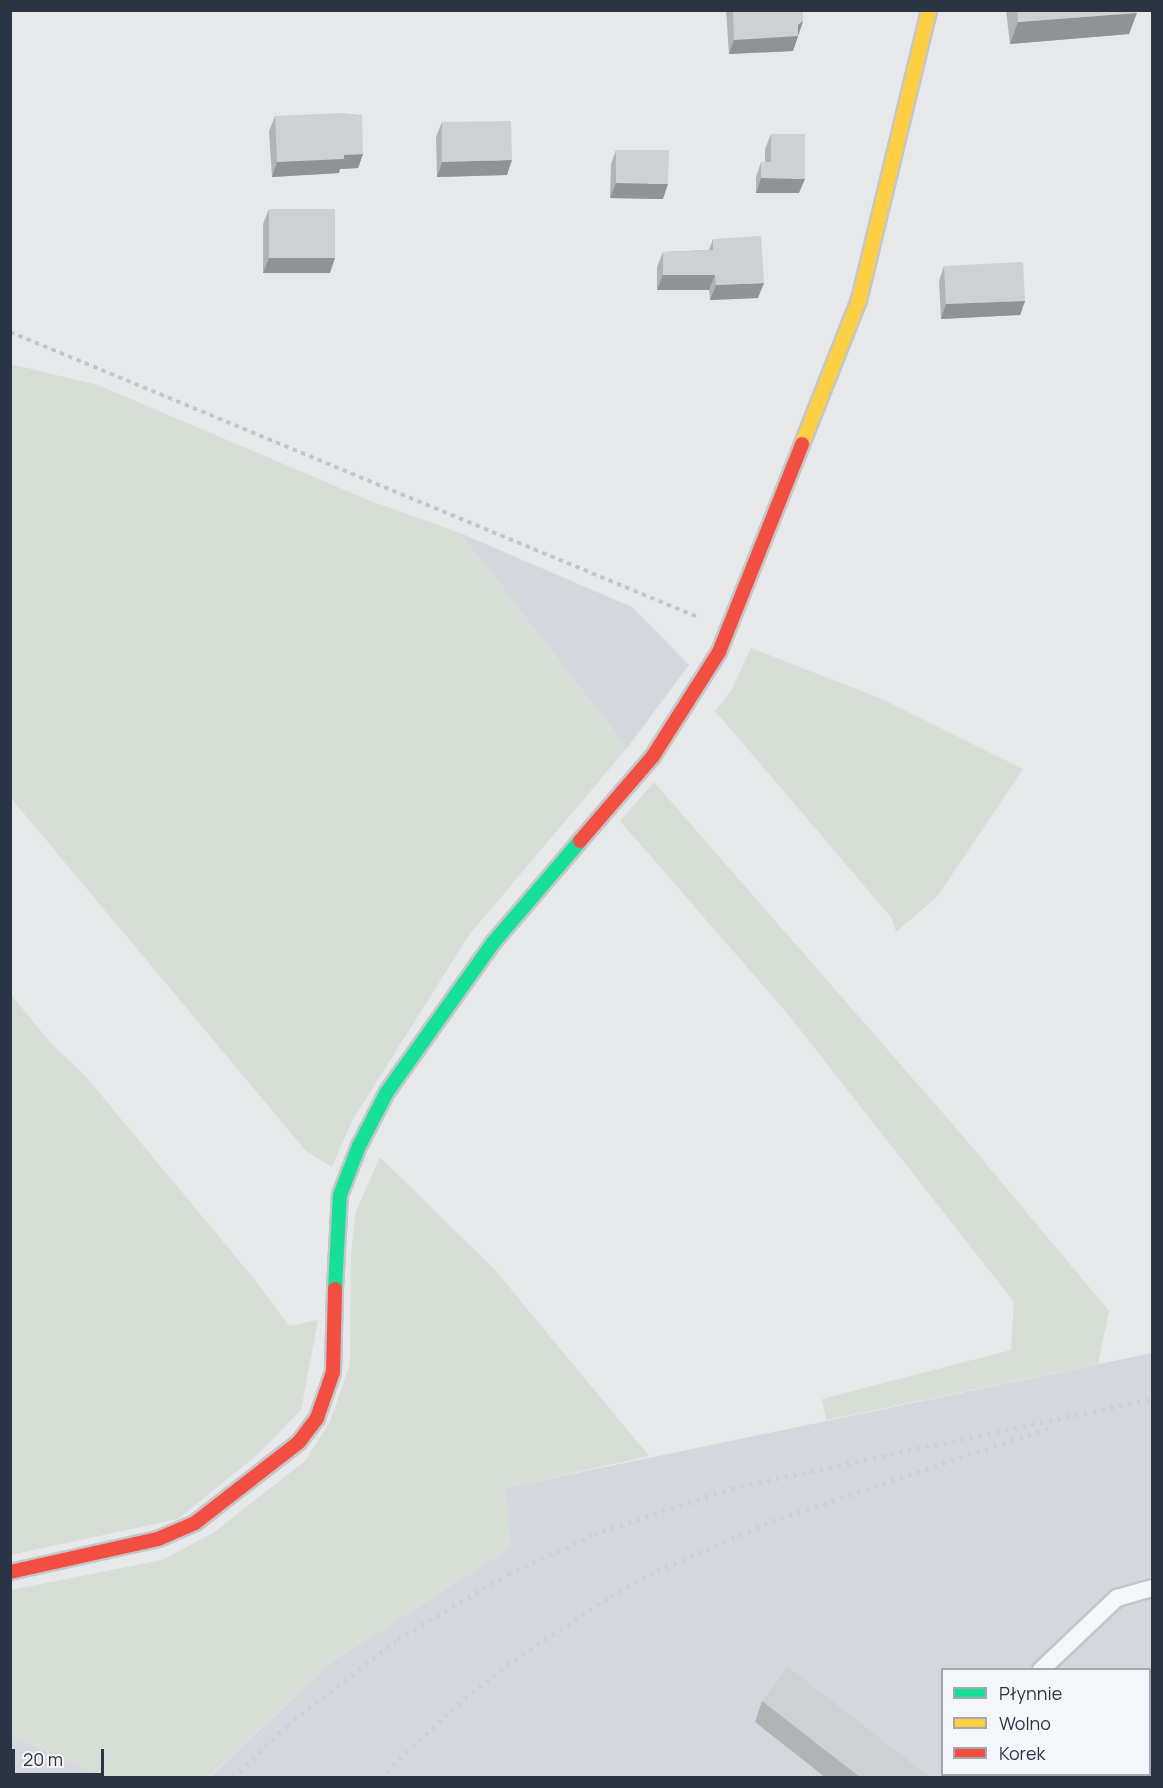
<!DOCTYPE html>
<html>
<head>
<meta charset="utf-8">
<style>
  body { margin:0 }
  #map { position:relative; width:1163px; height:1788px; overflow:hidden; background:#e6e8ea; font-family:Manrope,sans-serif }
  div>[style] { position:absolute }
  .built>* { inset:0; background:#d4d7dd }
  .green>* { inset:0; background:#d6ded6 }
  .path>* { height:4px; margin-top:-2px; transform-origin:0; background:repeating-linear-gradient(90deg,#c5c6ca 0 4.5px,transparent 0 9px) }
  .roads { filter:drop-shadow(2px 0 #c4c6c8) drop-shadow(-2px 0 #c4c6c8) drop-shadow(0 2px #c4c6c8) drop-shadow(0 -2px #c4c6c8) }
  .lane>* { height:16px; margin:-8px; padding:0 8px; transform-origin:8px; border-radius:8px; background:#f5f6f7 }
  .fast>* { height:14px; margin:-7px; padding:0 7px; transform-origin:7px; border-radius:7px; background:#16e098 }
  .slow>* { height:14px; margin:-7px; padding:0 7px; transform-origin:7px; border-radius:7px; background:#ffcf43 }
  .jam>* { height:14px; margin:-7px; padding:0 7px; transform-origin:7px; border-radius:7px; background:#f24e42 }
  .rail>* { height:4.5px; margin-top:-2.25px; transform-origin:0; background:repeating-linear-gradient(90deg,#cecfd2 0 3px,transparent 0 9px) }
  .wall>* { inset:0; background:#b1b3b5 }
  .shaded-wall>* { inset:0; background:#909294 }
  .building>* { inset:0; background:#ced0d3 }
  span { translate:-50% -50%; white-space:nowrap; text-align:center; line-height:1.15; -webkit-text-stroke:6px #f4f6f9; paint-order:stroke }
  .frame { position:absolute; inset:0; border:12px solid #2b3445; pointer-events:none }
  .legend { position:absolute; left:941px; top:1668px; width:210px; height:108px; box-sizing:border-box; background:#f4f6f9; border:2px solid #a4a8b1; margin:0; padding:8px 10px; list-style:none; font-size:18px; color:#2b3445 }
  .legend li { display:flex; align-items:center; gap:12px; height:30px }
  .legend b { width:30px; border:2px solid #a4a8b1 }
  .scale { position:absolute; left:12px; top:1749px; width:92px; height:27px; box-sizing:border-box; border:3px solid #2b3445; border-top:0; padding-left:8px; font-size:18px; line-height:21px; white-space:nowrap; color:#2b3445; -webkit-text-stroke:4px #f4f6f9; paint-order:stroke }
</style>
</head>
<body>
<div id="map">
  <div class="built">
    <i style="clip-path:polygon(460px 533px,632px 607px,689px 665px,627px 748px)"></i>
    <i style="clip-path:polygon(evenodd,1152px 1353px,1152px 1777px,209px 1778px,330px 1663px,510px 1548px,505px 1488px,1152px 1353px,942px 1670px,1150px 1670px,1150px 1774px,942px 1774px,942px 1670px)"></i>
    <i style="clip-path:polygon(11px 1736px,105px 1777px,11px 1777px)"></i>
  </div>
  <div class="green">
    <i style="clip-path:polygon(10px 364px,98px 385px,368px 500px,460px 533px,627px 748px,469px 935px,352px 1121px,332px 1167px,306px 1151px,11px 798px)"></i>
    <i style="clip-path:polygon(751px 648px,884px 700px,1023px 769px,937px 897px,896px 932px,891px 917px,715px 711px,731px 691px)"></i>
    <i style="clip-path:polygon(654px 782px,962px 1135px,1109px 1311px,1098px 1364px,826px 1420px,822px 1399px,1011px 1350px,1014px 1302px,787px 1013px,620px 821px)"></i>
    <i style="clip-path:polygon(10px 994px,52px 1044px,87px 1078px,255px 1280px,289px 1326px,318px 1320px,301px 1410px,257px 1455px,178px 1519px,10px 1555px)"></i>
    <i style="clip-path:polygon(380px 1157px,495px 1270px,649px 1456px,506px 1488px,510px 1548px,330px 1663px,209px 1777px,105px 1777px,11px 1736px,11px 1590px,162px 1560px,213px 1533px,305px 1461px,330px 1422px,350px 1364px,351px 1254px,356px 1211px)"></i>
  </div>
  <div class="path">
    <i style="left:10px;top:332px;width:747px;rotate:22.51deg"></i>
  </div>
  <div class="roads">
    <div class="lane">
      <i style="left:1041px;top:1670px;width:105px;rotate:-43.5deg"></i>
      <i style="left:1117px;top:1598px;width:36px;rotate:-16deg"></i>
      <i style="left:1027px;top:1774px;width:4px;rotate:90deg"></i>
    </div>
    <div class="fast">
      <i style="left:335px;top:1289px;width:94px;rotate:-87deg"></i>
      <i style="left:340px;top:1195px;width:53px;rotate:-68.8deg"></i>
      <i style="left:359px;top:1146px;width:61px;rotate:-62.6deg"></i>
      <i style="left:387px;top:1092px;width:183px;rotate:-54.6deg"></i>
      <i style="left:493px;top:943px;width:134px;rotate:-49.5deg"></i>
    </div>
    <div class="slow">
      <i style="left:802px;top:444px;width:155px;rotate:-68.4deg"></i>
      <i style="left:859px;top:300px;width:298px;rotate:-76.4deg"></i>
    </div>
    <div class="jam">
      <i style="left:580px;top:841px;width:112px;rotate:-49.3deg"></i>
      <i style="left:653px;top:756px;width:123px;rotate:-57.6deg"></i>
      <i style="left:719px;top:652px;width:224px;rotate:-68.2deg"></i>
      <i style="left:10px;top:1572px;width:152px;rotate:-12.6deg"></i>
      <i style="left:158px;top:1539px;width:40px;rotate:-23.4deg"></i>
      <i style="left:195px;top:1523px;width:132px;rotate:-37.9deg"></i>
      <i style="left:299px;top:1442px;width:30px;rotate:-53deg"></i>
      <i style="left:317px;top:1418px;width:49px;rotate:-70.8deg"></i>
      <i style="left:333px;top:1372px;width:83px;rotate:-88.6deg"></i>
    </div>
  </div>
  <div class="rail">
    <i style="left:233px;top:1778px;width:76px;rotate:-44.5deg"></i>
    <i style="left:287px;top:1725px;width:140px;rotate:-37.8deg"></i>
    <i style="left:398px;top:1639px;width:128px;rotate:-30.6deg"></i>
    <i style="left:508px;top:1574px;width:95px;rotate:-24.9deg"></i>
    <i style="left:594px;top:1534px;width:145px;rotate:-18.4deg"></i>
    <i style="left:732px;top:1488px;width:429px;rotate:-12deg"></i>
    <i style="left:380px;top:1778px;width:98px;rotate:-43.8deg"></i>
    <i style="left:451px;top:1710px;width:72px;rotate:-38.8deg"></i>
    <i style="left:507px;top:1665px;width:125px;rotate:-33.6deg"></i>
    <i style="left:611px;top:1596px;width:52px;rotate:-28.5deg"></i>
    <i style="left:657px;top:1571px;width:125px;rotate:-23.5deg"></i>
    <i style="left:772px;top:1521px;width:292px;rotate:-18.6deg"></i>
  </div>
  <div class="wall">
    <i style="clip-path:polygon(726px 10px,800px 10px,803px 21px,793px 51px,729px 54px)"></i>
    <i style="clip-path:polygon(1006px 10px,1136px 10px,1129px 34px,1010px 44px)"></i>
    <i style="clip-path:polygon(275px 116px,363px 154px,358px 168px,340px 169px,339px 173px,272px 177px,269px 131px)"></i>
    <i style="clip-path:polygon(442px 122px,507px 175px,437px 177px,436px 137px)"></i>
    <i style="clip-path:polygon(771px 134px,799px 193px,756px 193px,756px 177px,761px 162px,765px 162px,765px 149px)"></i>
    <i style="clip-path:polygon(616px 150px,663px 199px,610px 198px,611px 164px)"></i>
    <i style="clip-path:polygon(269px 209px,330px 273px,263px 273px,263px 224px)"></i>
    <i style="clip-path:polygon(713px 239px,758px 298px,710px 300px,709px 290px,657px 290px,657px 267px,663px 252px,709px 250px)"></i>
    <i style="clip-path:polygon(944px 266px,1025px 301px,1020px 315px,941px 319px,939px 281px)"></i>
    <i style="clip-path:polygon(762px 1701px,931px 1778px,826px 1778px,755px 1722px)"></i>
  </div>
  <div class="shaded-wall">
    <i style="clip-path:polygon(1137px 13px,1129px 34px,1010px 44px,1018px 22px)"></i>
    <i style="clip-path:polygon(803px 21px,793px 51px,729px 54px,734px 40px)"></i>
    <i style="clip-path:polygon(363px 154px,358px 168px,340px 169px,339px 173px,272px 177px,277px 162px,344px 155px)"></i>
    <i style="clip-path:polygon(512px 160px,507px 175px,437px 177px,442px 162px)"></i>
    <i style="clip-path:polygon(761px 178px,805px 179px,799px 193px,756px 193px)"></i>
    <i style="clip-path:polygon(616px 183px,668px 184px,663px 199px,610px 198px)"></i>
    <i style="clip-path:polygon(269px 258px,335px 258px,330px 273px,263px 273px)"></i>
    <i style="clip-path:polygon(663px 275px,715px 275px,709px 290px,657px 290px)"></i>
    <i style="clip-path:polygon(764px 283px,758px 298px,710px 300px,716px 285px)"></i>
    <i style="clip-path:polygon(1025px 301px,1020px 315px,941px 319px,946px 304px)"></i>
  </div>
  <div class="building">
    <i style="clip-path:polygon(733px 10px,800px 10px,803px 12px,803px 21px,798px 25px,798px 36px,734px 40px)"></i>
    <i style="clip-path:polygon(1017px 10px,1136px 10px,1137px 13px,1018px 22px)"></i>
    <i style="clip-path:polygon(342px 113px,362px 115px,363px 154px,344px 155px,344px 159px,277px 162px,275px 116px)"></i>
    <i style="clip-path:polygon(511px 121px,512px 160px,442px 162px,442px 122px)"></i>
    <i style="clip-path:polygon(771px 134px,805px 134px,805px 179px,761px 178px,761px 162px,771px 162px)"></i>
    <i style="clip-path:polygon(616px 150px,669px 150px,668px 184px,616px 183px)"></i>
    <i style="clip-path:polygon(269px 209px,335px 209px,335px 258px,269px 258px)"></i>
    <i style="clip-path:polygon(761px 236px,764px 283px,716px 285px,715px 275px,663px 275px,663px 252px,713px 250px,713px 239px)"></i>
    <i style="clip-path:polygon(1023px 262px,1025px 301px,946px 304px,944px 266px)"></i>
    <i style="clip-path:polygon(788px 1667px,931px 1778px,861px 1778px,762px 1701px)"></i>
  </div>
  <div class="frame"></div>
  <ul class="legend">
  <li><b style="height:8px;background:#16e098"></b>Płynnie</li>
  <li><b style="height:8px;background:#ffcf43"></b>Wolno</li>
  <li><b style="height:8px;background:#f24e42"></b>Korek</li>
  </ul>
  <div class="scale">20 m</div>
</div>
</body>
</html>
